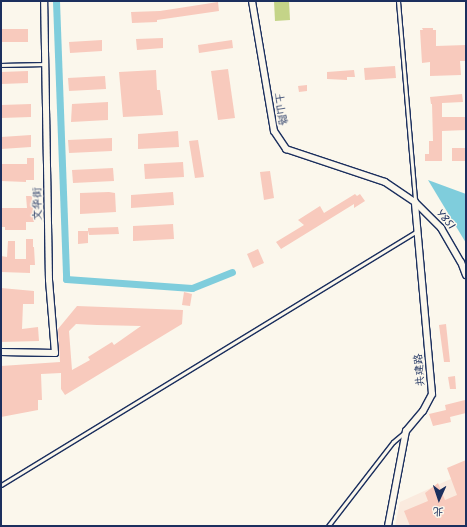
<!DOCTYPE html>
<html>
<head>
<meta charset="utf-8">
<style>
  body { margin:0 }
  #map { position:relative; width:467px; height:527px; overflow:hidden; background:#fbf7ec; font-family:Kalam,"LXGW WenKai TC",sans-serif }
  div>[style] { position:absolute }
  .built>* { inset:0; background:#faeade }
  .green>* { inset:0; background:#c4d488 }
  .water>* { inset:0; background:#7fcddc }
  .canal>* { height:7px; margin:-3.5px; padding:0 3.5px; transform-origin:3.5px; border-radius:3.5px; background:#7fcddc }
  .building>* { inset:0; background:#f8cabd }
  .roads { filter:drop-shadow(1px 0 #1b2f5e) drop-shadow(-1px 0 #1b2f5e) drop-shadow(0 1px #1b2f5e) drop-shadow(0 -1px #1b2f5e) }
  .service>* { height:3px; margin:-1.5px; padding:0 1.5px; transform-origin:1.5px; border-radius:1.5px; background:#fbf7ec }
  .minor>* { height:6px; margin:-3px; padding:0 3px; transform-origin:3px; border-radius:3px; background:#fbf7ec }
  span { translate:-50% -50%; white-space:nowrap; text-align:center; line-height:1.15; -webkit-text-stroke:3px #fbf7ec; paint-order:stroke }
  .street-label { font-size:11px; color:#1b2f5e }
  .frame { position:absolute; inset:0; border:2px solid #1b2f5e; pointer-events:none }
  .north { position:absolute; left:419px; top:479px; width:40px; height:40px; -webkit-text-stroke:3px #fbf7ec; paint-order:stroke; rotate:183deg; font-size:11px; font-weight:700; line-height:16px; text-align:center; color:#1b2f5e }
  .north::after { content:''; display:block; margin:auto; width:14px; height:18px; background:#1b2f5e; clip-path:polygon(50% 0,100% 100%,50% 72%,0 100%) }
</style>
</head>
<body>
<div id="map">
  <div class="built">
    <i style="clip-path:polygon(466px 472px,466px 526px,395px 526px,400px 502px)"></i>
  </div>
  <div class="green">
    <i style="clip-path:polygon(274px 1px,289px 1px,290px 20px,275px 21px)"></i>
  </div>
  <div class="water">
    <i style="clip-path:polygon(428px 180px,466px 194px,466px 243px)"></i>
  </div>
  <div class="canal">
    <i style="left:56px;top:1px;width:278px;rotate:87.9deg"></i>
    <i style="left:66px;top:279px;width:126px;rotate:4.1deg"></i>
    <i style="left:192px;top:288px;width:43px;rotate:-21.8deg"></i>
  </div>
  <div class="building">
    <i style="clip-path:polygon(218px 2px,219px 11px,157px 20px,157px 22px,132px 23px,131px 12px,160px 11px)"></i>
    <i style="clip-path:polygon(422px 28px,433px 28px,433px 30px,436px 30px,436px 46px,466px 45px,466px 61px,460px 61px,461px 75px,430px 76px,430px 62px,422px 63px,420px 30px,423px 30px)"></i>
    <i style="clip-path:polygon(1px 29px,28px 29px,28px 42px,1px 42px)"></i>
    <i style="clip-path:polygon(163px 38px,163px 48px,137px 50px,136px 39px)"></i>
    <i style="clip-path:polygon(102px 40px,102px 51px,70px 53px,69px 42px)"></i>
    <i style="clip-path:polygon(232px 40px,233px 48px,199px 53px,198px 45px)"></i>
    <i style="clip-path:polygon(395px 66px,396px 78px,365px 80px,364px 68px)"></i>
    <i style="clip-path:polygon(228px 69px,235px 118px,218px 120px,211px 71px)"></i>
    <i style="clip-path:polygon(156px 70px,157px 90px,160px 90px,163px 115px,123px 117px,119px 72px)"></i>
    <i style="clip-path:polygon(354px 70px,355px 77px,347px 77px,347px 80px,327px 79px,327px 72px)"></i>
    <i style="clip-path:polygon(28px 71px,28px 83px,1px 84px,1px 72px)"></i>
    <i style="clip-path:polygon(105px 76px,106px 89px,69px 91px,68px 78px)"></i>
    <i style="clip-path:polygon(307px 85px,307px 91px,299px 92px,298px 86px)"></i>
    <i style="clip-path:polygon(462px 94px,463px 102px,442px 103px,442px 117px,466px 117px,466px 130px,442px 131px,442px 161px,425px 161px,425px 154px,429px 154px,429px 141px,433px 141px,432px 104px,431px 104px,430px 97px)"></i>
    <i style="clip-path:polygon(108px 102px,108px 120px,71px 122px,72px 104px)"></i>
    <i style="clip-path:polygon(31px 104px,31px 117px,1px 118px,1px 105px)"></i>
    <i style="clip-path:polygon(178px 131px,179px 147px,138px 149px,138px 134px)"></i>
    <i style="clip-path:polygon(31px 135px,31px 147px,1px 149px,1px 137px)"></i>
    <i style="clip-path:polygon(112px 138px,112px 151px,69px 153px,68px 140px)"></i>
    <i style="clip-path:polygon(198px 140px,204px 177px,195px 178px,189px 141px)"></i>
    <i style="clip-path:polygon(452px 148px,466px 148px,465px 161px,452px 161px)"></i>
    <i style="clip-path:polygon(27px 158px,34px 158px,34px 180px,26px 180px,26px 182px,1px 181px,1px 164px,27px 164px)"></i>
    <i style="clip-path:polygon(183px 162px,184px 177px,145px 179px,144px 164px)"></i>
    <i style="clip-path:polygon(113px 168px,114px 181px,73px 183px,72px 170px)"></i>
    <i style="clip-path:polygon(270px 171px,274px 198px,264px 200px,260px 172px)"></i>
    <i style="clip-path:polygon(109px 192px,115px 193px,116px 212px,80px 214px,80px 193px)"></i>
    <i style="clip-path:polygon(173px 192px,174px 205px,131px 208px,131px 195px)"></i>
    <i style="clip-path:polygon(355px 194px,357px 196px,360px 194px,365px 201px,354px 208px,354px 204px,281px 249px,276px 242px,304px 225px,298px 220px,320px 206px,324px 213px)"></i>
    <i style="clip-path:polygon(26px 196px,32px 196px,34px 222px,26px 222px,26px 230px,5px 230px,5px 227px,1px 227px,1px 208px,27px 208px)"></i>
    <i style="clip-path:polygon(173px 224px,174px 239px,133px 241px,133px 226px)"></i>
    <i style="clip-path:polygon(118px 227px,119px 234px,89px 235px,88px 231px,88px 243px,78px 244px,78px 231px,88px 231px,88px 228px)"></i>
    <i style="clip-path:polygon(26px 239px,33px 239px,33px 247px,34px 247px,35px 265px,30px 265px,30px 273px,1px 272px,1px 256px,7px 257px,8px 241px,15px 241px,15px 259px,26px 259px)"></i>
    <i style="clip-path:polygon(258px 249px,264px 263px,253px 268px,247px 254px)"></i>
    <i style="clip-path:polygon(1px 288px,34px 291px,34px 304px,23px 304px,22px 329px,38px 327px,39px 341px,1px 342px)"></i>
    <i style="clip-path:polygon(184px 292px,192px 294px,190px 306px,182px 305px)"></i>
    <i style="clip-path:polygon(evenodd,77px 306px,183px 310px,182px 324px,65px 395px,61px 389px,61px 373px,41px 374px,42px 400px,38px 400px,38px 410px,1px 417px,1px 366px,60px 362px,58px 329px,77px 306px,76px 324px,97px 325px,141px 326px,114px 345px,112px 342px,88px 357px,90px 360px,72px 370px,69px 331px,76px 324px)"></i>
    <i style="clip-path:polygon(446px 324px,450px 362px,444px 362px,439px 325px)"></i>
    <i style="clip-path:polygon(455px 376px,456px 389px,450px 389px,448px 377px)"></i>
    <i style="clip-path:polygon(465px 400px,466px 413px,450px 417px,451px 422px,433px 426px,429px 414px,446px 410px,445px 405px)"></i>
    <i style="clip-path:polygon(466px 460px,466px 526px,410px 526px,404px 511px,428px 501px,425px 493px,438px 483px,445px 500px,457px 495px,447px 468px)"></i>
  </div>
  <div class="roads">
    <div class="service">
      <i style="left:398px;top:1px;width:201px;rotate:85.1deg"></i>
      <i style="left:1px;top:65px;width:44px;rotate:-1.3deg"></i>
      <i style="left:1px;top:485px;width:487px;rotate:-31.4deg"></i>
      <i style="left:328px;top:526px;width:106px;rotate:-52.3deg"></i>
      <i style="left:393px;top:442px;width:16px;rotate:-40deg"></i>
    </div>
    <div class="minor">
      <i style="left:252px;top:1px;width:132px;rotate:80.4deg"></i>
      <i style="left:274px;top:131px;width:22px;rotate:56deg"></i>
      <i style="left:286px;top:149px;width:104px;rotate:18.4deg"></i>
      <i style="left:385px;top:182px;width:36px;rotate:34deg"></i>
      <i style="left:415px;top:202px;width:37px;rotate:45deg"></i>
      <i style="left:441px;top:228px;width:39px;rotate:60deg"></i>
      <i style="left:461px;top:262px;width:14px;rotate:69deg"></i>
      <i style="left:1px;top:352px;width:54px;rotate:1.1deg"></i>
      <i style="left:55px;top:353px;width:73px;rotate:-94.7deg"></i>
      <i style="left:49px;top:280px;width:279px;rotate:-91deg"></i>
      <i style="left:388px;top:526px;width:97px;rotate:-79.3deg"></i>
      <i style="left:406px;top:431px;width:26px;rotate:-50deg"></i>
      <i style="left:423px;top:411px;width:19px;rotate:-62deg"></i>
      <i style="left:432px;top:394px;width:193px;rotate:-95.1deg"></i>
    </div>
  </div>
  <div class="street-label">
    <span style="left:280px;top:109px;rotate:81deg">土山路</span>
    <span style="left:38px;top:204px;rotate:-91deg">文华街</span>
    <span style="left:445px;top:220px;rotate:50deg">Y851</span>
    <span style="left:420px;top:370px;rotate:-95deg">共建路</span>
  </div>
  <div class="frame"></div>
  <div class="north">北</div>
</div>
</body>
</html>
